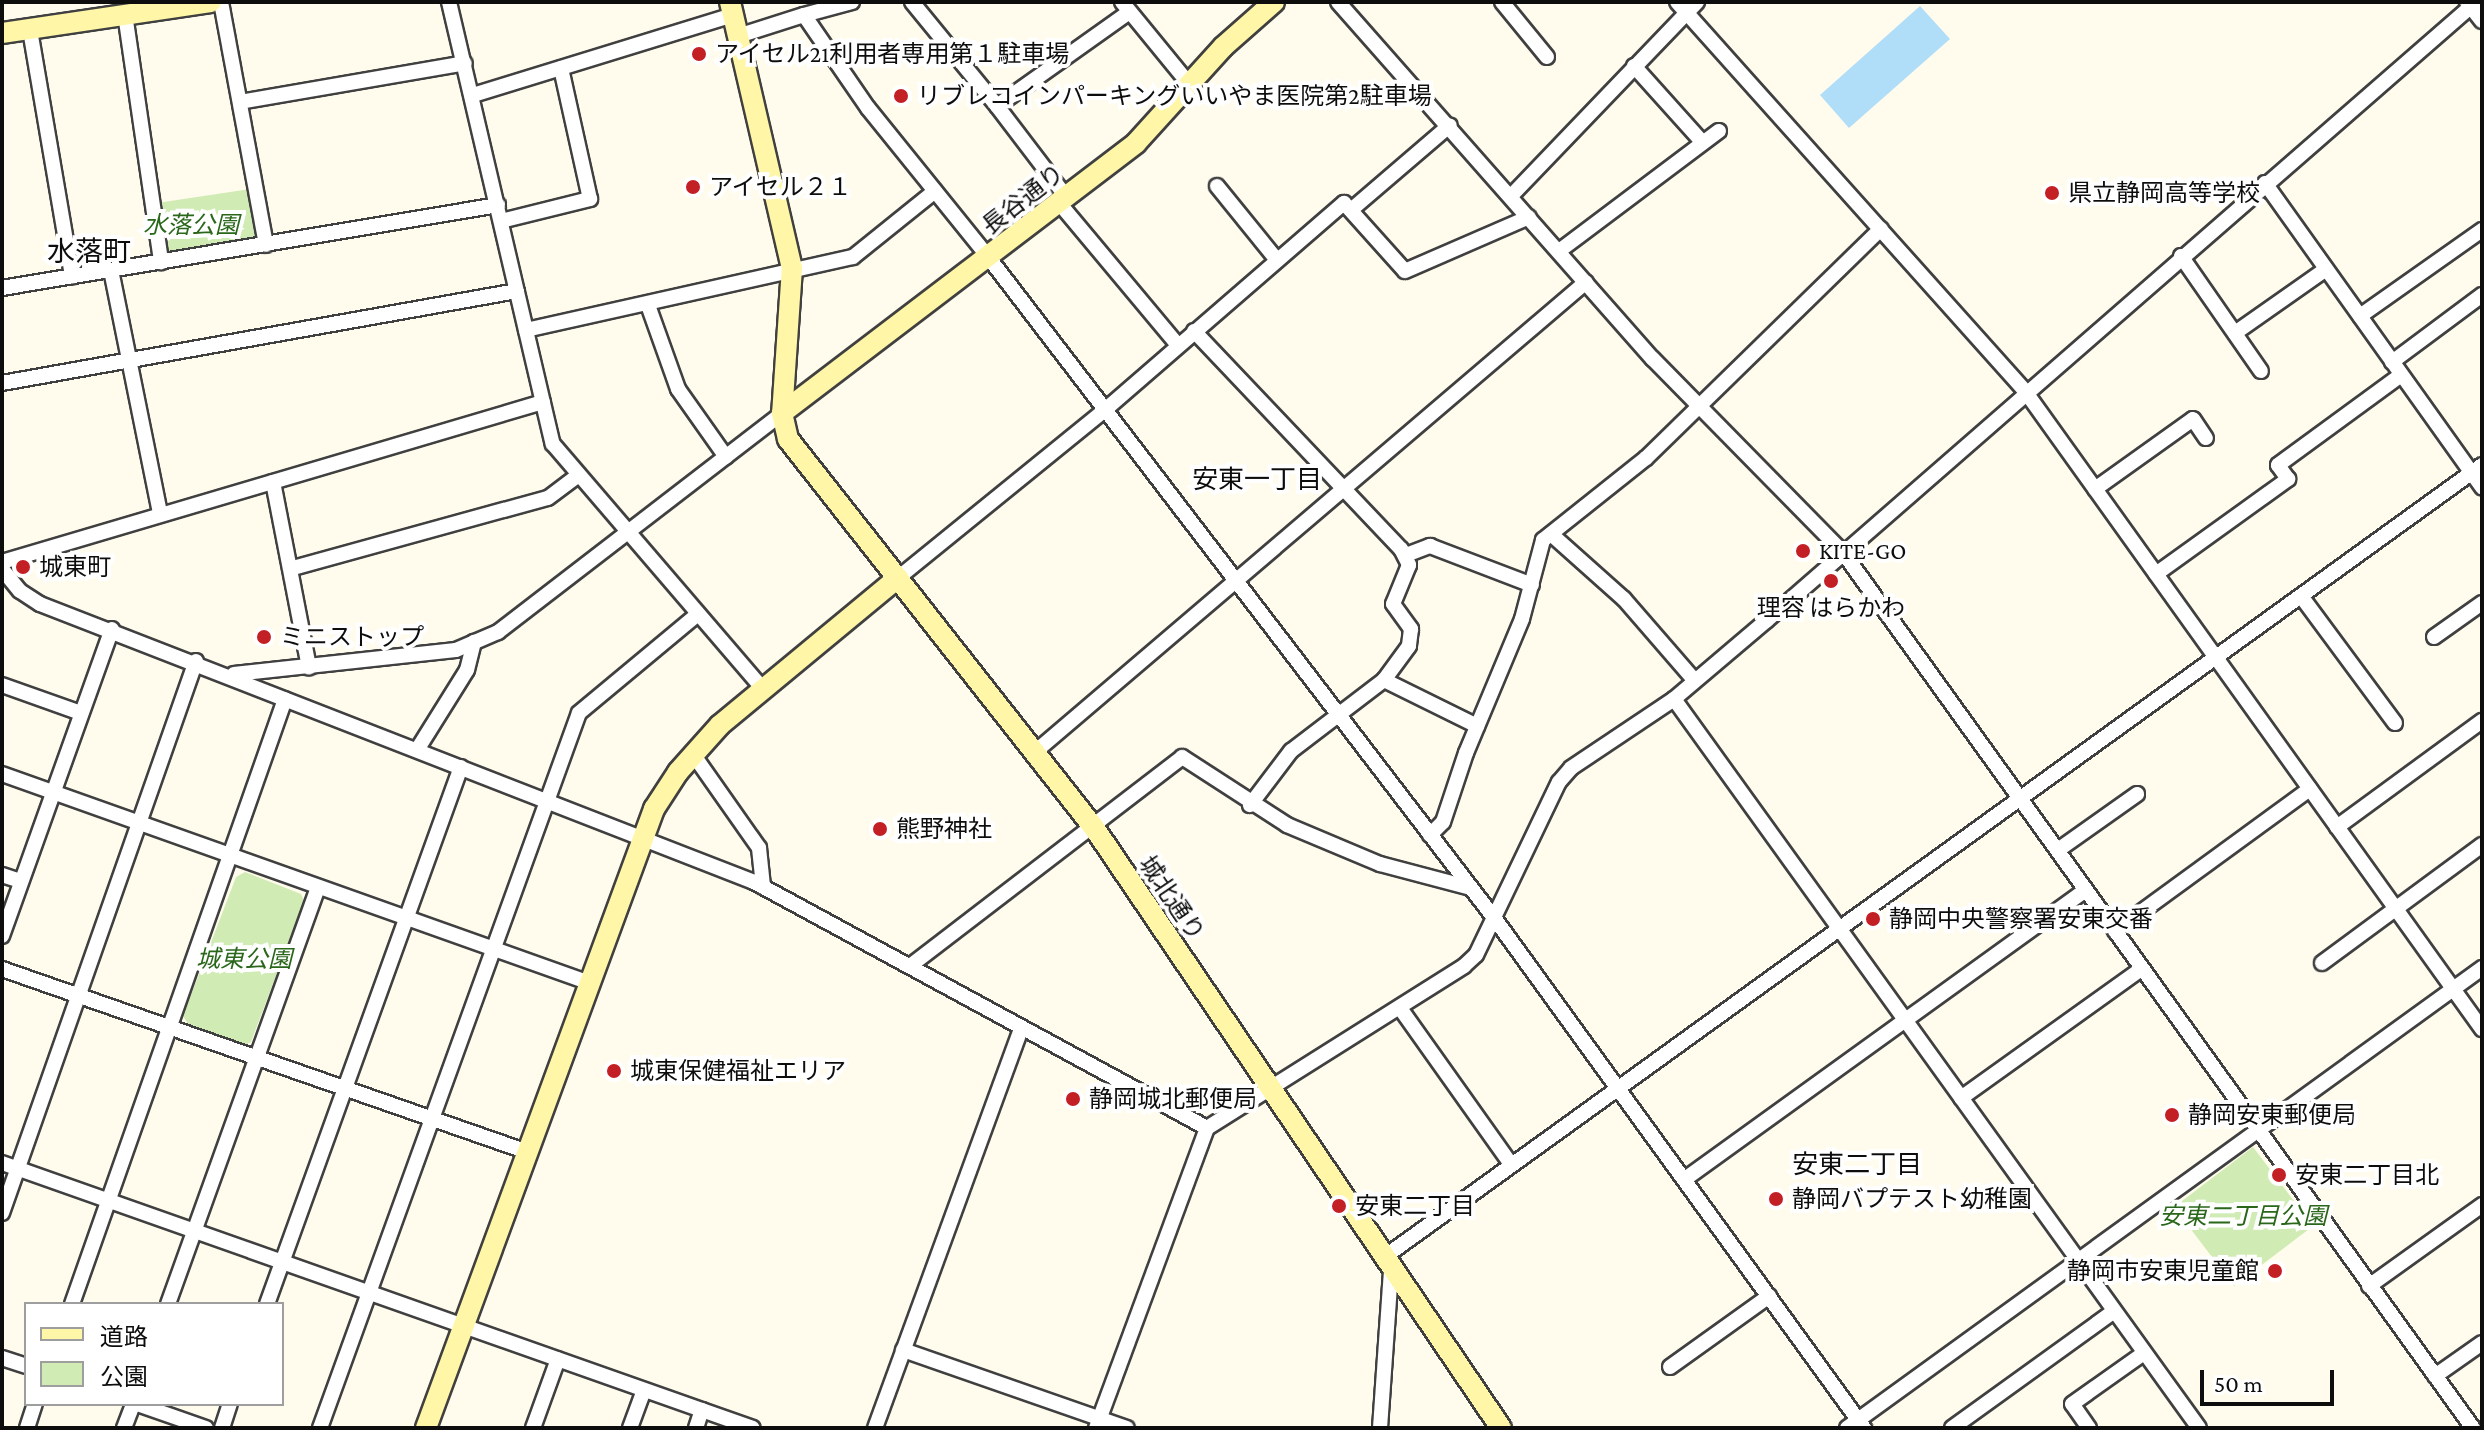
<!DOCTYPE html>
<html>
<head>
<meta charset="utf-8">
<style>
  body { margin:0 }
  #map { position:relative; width:2484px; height:1430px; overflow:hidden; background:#fffced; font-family:"Crimson Pro","Noto Sans JP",serif }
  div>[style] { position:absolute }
  .green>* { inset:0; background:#d1ebb5 }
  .water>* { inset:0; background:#b0ddf8 }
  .roads { filter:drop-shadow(2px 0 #404040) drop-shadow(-2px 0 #404040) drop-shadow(0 2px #404040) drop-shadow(0 -2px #404040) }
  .street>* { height:14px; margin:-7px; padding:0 7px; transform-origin:7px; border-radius:7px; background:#fff }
  .secondary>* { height:20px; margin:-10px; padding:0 10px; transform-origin:10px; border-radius:10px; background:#fff6a8 }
  .dots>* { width:22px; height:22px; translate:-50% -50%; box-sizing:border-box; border:4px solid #fff; border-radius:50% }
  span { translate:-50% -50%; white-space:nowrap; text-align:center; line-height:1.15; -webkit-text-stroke:8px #fff; paint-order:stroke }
  .poi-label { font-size:24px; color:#0d0d0d }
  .left { translate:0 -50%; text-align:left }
  .right { translate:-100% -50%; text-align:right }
  .street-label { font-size:24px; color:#0d0d0d }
  .park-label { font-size:24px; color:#2a671b; font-style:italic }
  .neighbourhood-label { font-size:26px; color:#0d0d0d }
  .quarter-label { font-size:28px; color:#0d0d0d }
  .frame { position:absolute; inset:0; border:4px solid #0d0d0d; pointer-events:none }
  .legend { position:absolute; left:24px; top:1302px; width:260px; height:104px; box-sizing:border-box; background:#fff; border:2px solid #9e9e9e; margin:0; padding:10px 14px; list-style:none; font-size:24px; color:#0d0d0d }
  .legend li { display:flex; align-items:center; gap:16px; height:40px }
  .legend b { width:40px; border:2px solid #9e9e9e }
  .scale { position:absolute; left:2200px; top:1370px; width:134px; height:36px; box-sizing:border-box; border:4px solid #0d0d0d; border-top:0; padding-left:10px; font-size:24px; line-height:28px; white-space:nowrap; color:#0d0d0d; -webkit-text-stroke:6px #fff; paint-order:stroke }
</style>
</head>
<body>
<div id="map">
  <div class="green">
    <i style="clip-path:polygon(250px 189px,257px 236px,251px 242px,171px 255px,164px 249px,157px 203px)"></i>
    <i style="clip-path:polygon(245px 872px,301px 894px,304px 901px,251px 1042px,245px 1045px,188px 1024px,183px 1016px,236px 877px)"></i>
    <i style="clip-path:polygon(2253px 1147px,2313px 1226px,2234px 1286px,2174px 1207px)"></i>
  </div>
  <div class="water">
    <i style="clip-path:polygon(1920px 6px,1950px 39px,1849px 128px,1820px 95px)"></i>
  </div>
  <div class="roads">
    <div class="street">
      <i style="left:221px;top:2px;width:247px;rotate:79.5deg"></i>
      <i style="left:449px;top:2px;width:454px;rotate:76.8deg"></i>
      <i style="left:553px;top:444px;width:320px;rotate:49.4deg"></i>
      <i style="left:852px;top:2px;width:50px;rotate:164.8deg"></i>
      <i style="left:804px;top:15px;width:113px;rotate:55.5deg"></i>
      <i style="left:868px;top:108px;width:193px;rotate:51.1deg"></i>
      <i style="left:989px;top:258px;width:832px;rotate:52.57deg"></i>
      <i style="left:1495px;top:919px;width:629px;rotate:54.06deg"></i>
      <i style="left:912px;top:2px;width:134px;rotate:50.7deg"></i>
      <i style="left:997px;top:106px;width:161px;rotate:-35.4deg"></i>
      <i style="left:1122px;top:2px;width:106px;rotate:50.7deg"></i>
      <i style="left:1338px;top:2px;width:476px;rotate:48.6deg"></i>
      <i style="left:1653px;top:359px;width:269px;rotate:45.5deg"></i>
      <i style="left:1842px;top:551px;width:1080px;rotate:54.27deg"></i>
      <i style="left:1502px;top:2px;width:71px;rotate:50.7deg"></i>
      <i style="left:1677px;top:2px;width:522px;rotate:48.18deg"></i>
      <i style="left:2025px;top:391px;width:785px;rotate:54.39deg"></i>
      <i style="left:2467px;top:2px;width:24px;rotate:52deg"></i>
      <i style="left:125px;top:14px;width:251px;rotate:81.7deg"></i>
      <i style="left:30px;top:30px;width:250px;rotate:80.3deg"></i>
      <i style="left:738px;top:36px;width:69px;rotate:-17.7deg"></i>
      <i style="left:1634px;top:66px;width:103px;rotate:48.1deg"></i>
      <i style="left:473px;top:95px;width:272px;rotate:-17.1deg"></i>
      <i style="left:240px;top:102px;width:228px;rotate:-9.8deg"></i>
      <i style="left:997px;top:106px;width:116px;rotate:52.7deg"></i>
      <i style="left:2265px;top:183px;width:374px;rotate:54.5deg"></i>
      <i style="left:1217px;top:186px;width:95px;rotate:51deg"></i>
      <i style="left:1511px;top:196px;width:269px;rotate:-46.2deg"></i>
      <i style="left:1060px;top:204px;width:184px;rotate:50.1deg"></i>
      <i style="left:1351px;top:210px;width:130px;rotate:-40.6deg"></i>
      <i style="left:501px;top:221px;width:92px;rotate:-13.9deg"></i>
      <i style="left:590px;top:199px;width:134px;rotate:-102.5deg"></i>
      <i style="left:1559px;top:251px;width:200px;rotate:-36.9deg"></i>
      <i style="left:2181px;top:256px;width:140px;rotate:55.2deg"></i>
      <i style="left:111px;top:270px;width:249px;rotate:78.6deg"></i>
      <i style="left:2px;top:288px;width:503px;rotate:-9.5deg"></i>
      <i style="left:648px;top:305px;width:89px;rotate:70.3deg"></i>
      <i style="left:678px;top:389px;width:83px;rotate:54.8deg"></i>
      <i style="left:2360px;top:316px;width:149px;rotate:-35.2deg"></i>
      <i style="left:526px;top:330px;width:335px;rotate:-12.6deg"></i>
      <i style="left:853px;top:257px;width:105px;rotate:-38.8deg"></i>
      <i style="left:1194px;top:331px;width:301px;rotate:46.5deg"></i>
      <i style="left:1401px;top:549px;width:18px;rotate:63deg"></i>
      <i style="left:1409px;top:565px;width:42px;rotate:112.3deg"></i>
      <i style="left:1393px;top:604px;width:31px;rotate:54deg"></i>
      <i style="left:1411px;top:629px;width:17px;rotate:97deg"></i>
      <i style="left:1409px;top:646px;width:42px;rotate:126.3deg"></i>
      <i style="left:1384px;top:680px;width:117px;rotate:142.6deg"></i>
      <i style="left:1291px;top:751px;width:68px;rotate:127.2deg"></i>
      <i style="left:2235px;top:333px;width:111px;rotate:-35.1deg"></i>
      <i style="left:2392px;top:362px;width:112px;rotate:-36.7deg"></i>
      <i style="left:2px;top:383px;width:523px;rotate:-10.13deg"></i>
      <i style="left:273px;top:482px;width:189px;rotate:79deg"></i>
      <i style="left:2095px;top:489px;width:120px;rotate:-35.5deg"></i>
      <i style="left:2193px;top:419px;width:23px;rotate:56deg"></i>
      <i style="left:1551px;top:534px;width:98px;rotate:41.7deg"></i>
      <i style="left:1624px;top:599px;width:108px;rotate:49.1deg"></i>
      <i style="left:1406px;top:555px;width:26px;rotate:-21deg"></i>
      <i style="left:1430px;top:546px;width:109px;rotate:20.9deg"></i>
      <i style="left:2px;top:562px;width:564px;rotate:-16.48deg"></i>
      <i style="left:293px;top:568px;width:264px;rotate:-15.4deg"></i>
      <i style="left:548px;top:498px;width:36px;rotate:-37deg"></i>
      <i style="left:2px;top:569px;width:28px;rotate:51deg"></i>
      <i style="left:20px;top:591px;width:24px;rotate:33deg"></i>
      <i style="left:40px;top:604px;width:766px;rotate:21.27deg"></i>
      <i style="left:754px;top:882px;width:515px;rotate:28.5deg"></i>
      <i style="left:1207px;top:1128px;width:304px;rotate:-32.2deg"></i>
      <i style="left:1464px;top:966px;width:16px;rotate:-43deg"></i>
      <i style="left:1476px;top:955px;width:192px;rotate:-64.4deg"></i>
      <i style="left:1559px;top:782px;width:18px;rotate:-49deg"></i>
      <i style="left:1571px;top:768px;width:124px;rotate:-33.8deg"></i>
      <i style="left:1674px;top:699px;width:121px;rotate:-40.3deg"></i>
      <i style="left:1766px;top:621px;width:942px;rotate:-41.08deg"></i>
      <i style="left:2156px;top:574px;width:163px;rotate:-35.7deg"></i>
      <i style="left:2288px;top:479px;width:17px;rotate:-126deg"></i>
      <i style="left:2278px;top:465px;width:152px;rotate:-36.2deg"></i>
      <i style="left:898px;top:578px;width:268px;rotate:-39.1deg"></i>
      <i style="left:1106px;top:409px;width:315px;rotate:-40.9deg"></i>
      <i style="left:1344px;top:203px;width:91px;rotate:48.1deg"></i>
      <i style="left:1405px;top:271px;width:135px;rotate:-23.5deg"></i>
      <i style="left:2301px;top:596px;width:158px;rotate:53.5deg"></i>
      <i style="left:2434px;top:637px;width:59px;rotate:-35.3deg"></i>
      <i style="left:234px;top:674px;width:223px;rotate:-6.2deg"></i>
      <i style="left:456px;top:650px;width:46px;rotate:-23.2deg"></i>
      <i style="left:498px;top:632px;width:359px;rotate:-37.6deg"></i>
      <i style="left:1384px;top:680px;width:104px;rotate:26.3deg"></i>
      <i style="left:2px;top:685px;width:84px;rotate:19.5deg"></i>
      <i style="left:1674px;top:699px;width:898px;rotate:54.24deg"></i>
      <i style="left:417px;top:750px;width:94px;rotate:-58deg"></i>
      <i style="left:467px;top:670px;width:29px;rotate:-76deg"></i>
      <i style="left:1035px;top:752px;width:724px;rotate:-40.46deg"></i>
      <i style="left:693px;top:754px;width:115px;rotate:54.9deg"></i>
      <i style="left:759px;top:848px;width:39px;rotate:84deg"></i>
      <i style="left:2px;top:774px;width:621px;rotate:19.57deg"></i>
      <i style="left:2337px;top:827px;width:180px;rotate:-36.2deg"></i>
      <i style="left:1430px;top:835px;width:18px;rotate:-45deg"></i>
      <i style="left:1443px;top:822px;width:73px;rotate:-71.6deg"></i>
      <i style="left:1466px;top:753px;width:145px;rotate:-67.3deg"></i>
      <i style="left:1522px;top:619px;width:82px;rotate:-75.1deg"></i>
      <i style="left:1543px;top:540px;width:132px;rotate:-38.5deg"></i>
      <i style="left:1646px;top:458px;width:328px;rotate:-44.3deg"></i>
      <i style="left:2058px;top:850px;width:97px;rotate:-35.3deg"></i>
      <i style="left:2px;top:875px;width:19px;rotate:18deg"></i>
      <i style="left:2115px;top:931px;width:241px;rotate:-36.1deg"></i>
      <i style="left:2px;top:936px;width:326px;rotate:-70.3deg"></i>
      <i style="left:2322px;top:963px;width:199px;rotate:-36.4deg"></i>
      <i style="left:910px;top:966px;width:343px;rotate:-37.5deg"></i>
      <i style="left:1182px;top:757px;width:125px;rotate:32.9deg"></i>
      <i style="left:1287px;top:825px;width:101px;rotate:22.8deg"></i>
      <i style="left:1380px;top:864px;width:94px;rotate:14.8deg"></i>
      <i style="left:2px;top:969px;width:554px;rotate:19.19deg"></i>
      <i style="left:1400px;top:1008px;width:191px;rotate:54.6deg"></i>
      <i style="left:1961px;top:1098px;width:221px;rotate:-35.6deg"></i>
      <i style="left:2px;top:1163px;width:796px;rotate:19.44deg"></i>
      <i style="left:1685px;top:1179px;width:494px;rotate:-35.8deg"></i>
      <i style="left:2px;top:1213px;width:585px;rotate:-70.64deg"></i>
      <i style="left:1383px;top:1258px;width:1355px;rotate:-35.81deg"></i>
      <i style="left:2369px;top:1286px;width:139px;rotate:-35.6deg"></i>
      <i style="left:72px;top:1304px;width:641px;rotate:-70.6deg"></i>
      <i style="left:168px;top:1304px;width:442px;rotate:-70.2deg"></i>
      <i style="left:267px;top:1304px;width:571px;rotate:-70.14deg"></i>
      <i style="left:903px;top:1350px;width:237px;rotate:19.2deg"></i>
      <i style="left:2px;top:1358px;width:25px;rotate:18deg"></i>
      <i style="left:1670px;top:1367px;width:122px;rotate:-35.6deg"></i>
      <i style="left:2435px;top:1376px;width:57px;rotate:-35.1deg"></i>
      <i style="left:137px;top:1404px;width:73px;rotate:19.2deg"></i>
      <i style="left:27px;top:1428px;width:25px;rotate:-72deg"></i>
      <i style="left:124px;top:1428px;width:26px;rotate:-69deg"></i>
      <i style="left:222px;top:1428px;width:25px;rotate:-72deg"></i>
      <i style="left:320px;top:1428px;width:760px;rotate:-70.09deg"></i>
      <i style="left:579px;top:713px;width:155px;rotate:-39.8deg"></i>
      <i style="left:533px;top:1428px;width:73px;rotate:-70.1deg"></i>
      <i style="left:630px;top:1428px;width:40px;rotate:-69.8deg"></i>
      <i style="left:696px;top:1428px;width:19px;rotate:-72deg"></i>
      <i style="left:875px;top:1428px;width:424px;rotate:-69.9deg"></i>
      <i style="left:1096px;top:1428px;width:320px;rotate:-69.7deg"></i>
      <i style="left:1380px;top:1428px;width:159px;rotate:-86deg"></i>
      <i style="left:1847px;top:1428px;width:784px;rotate:-35.92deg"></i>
      <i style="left:1952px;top:1428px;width:200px;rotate:-35.8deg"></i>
      <i style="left:2089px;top:1428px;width:29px;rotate:-125deg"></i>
      <i style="left:2072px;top:1404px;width:88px;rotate:-35.3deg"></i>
    </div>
    <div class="secondary">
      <i style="left:730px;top:2px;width:273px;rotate:76.9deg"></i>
      <i style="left:792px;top:268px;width:145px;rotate:93.9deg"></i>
      <i style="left:782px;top:413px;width:27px;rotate:77deg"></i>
      <i style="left:788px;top:439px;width:493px;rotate:51.8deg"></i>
      <i style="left:1093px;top:826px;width:727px;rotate:55.87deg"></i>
      <i style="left:2px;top:33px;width:211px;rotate:-8.4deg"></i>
      <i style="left:782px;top:413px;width:445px;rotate:-37.3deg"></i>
      <i style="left:1136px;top:143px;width:130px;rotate:-47.8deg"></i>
      <i style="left:1223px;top:47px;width:68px;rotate:-41.4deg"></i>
      <i style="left:426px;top:1428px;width:660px;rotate:-69.78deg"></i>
      <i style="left:654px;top:809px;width:44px;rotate:-57deg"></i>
      <i style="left:678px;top:772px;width:63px;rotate:-48.2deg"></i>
      <i style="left:720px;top:725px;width:231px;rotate:-39.6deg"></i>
    </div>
  </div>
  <div class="dots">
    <i style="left:699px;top:54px;background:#c32026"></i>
    <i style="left:901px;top:96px;background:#c32026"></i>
    <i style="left:693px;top:187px;background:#c32026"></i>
    <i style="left:2052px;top:193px;background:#c32026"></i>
    <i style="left:1803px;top:551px;background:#c32026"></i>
    <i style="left:23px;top:567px;background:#c32026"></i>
    <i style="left:1831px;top:581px;background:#c32026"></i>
    <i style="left:264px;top:637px;background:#c32026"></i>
    <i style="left:880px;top:829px;background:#c32026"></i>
    <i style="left:1873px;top:919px;background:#c32026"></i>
    <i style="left:614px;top:1071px;background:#c32026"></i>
    <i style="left:1073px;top:1099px;background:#c32026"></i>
    <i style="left:2172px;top:1115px;background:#c32026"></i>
    <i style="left:2279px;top:1175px;background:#c32026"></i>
    <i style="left:1776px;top:1199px;background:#c32026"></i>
    <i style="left:1339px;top:1206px;background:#c32026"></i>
    <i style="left:2275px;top:1271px;background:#c32026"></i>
  </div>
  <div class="poi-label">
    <span class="left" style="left:715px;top:54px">アイセル21利用者専用第１駐車場</span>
    <span class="left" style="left:917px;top:96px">リブレコインパーキングいいやま医院第2駐車場</span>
    <span class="left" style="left:709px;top:187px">アイセル２１</span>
    <span class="left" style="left:2068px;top:193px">県立静岡高等学校</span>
    <span class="left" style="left:1819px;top:551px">KITE-GO</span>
    <span class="left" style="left:39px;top:567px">城東町</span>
    <span style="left:1831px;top:608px">理容 はらかわ</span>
    <span class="left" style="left:280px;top:637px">ミニストップ</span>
    <span class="left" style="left:896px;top:829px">熊野神社</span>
    <span class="left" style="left:1889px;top:919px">静岡中央警察署安東交番</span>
    <span class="left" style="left:630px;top:1071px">城東保健福祉エリア</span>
    <span class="left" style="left:1089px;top:1099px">静岡城北郵便局</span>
    <span class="left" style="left:2188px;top:1115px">静岡安東郵便局</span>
    <span class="left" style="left:2295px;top:1175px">安東二丁目北</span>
    <span class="left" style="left:1792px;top:1199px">静岡バプテスト幼稚園</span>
    <span class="left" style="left:1355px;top:1206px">安東二丁目</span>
    <span class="right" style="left:2259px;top:1271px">静岡市安東児童館</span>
  </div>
  <div class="street-label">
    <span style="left:1023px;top:199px;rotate:-38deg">長谷通り</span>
    <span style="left:1172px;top:898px;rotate:56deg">城北通り</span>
  </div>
  <div class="park-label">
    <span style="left:191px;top:225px">水落公園</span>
    <span style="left:244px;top:959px">城東公園</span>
    <span style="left:2243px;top:1216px">安東二丁目公園</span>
  </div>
  <div class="neighbourhood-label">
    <span style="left:1257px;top:480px">安東一丁目</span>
    <span style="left:1857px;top:1165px">安東二丁目</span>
  </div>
  <div class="quarter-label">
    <span style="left:89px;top:252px">水落町</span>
  </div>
  <div class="frame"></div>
  <ul class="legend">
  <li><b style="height:10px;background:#fff6a8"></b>道路</li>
  <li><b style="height:22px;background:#d1ebb5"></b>公園</li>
  </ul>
  <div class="scale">50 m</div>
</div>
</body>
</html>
